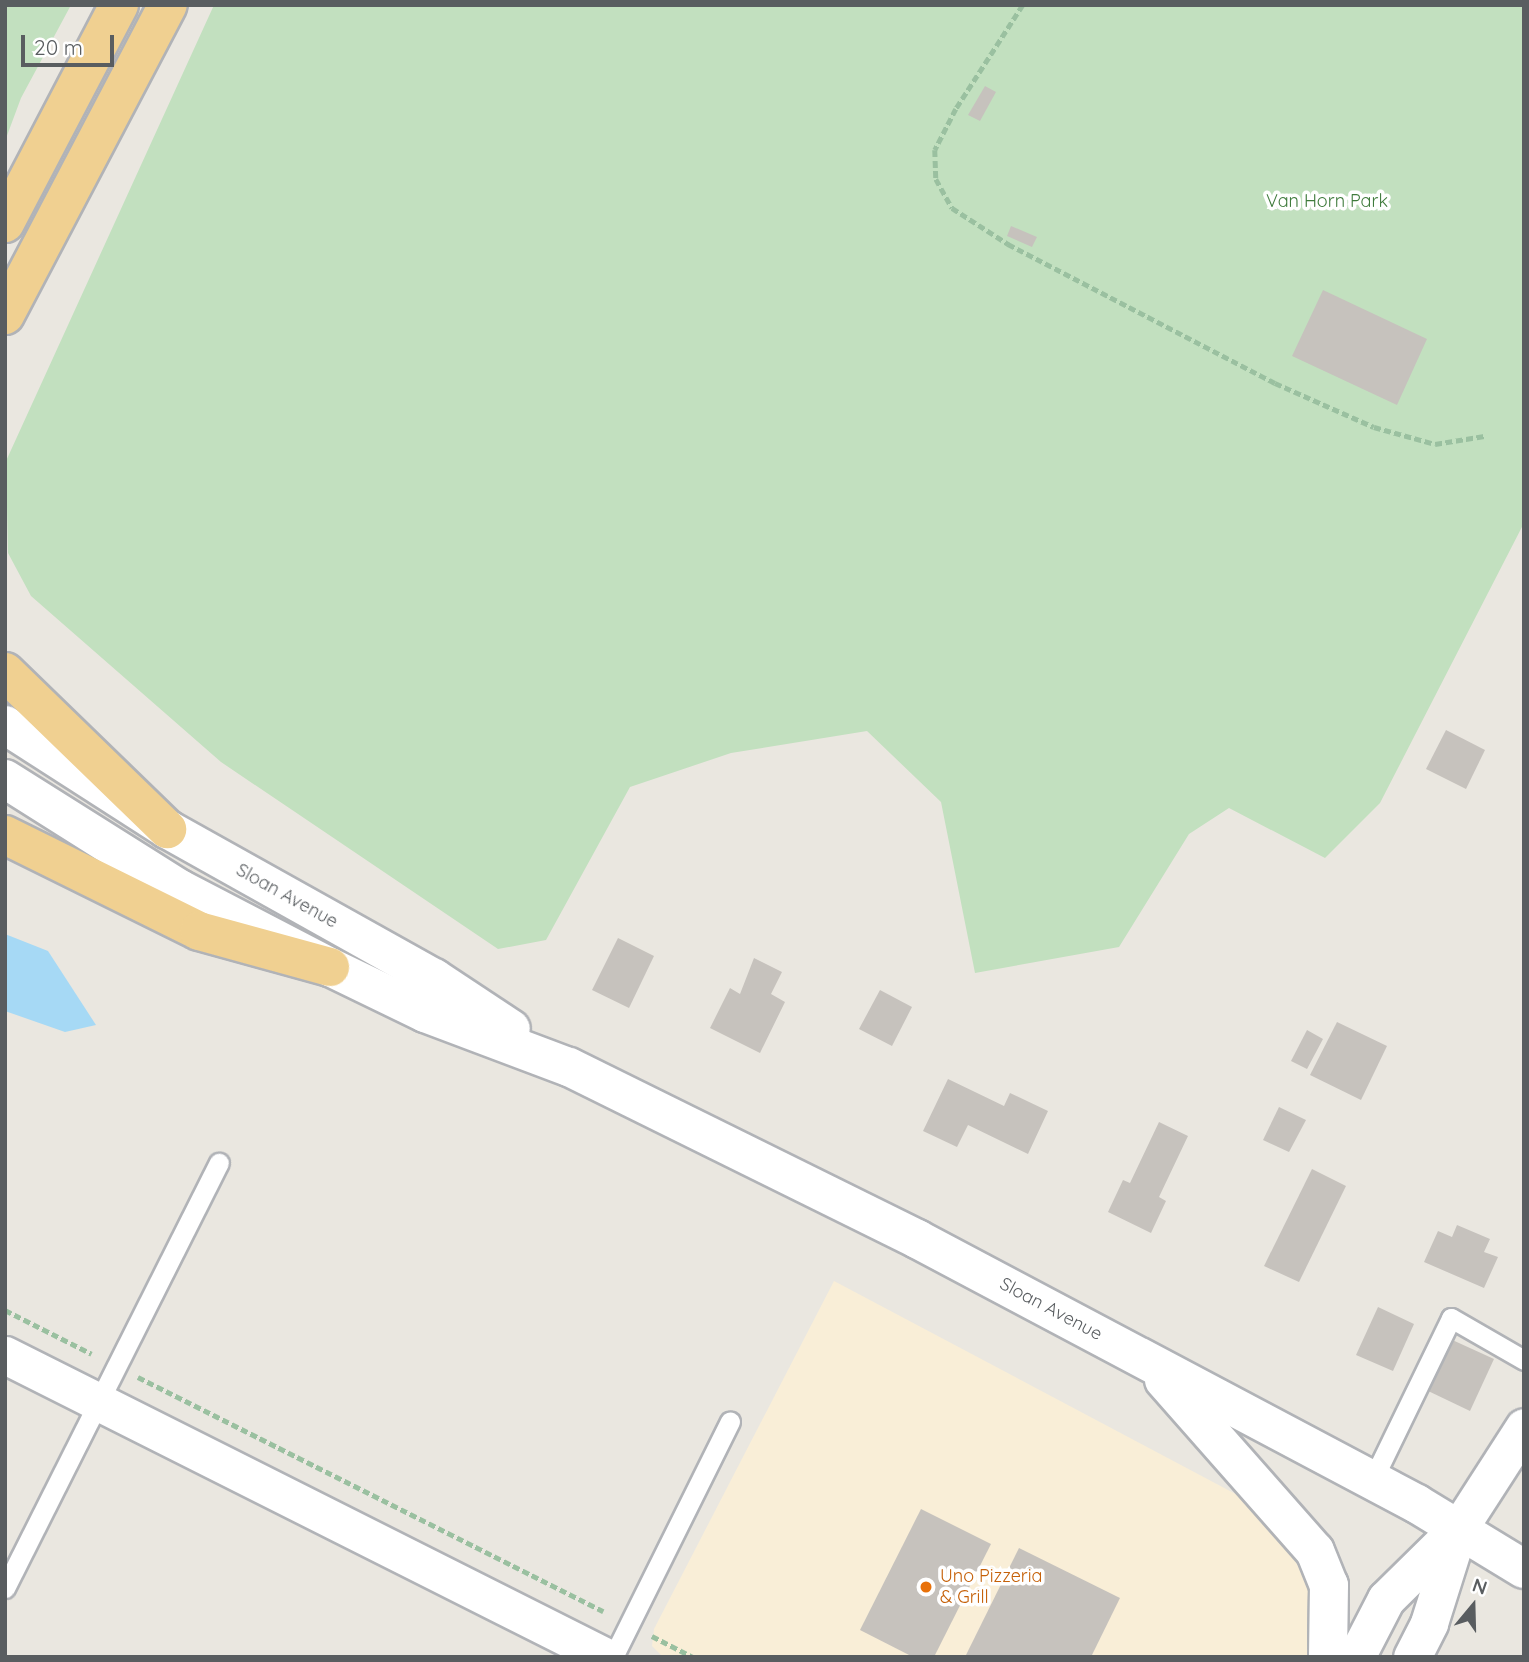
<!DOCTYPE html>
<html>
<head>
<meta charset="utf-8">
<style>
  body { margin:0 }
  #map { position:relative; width:1529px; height:1662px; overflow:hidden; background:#eae7e0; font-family:Quicksand,sans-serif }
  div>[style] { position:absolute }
  .commercial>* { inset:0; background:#f9eed7 }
  .green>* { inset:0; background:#c2e0bf }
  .water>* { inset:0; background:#a6d9f5 }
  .building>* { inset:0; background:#c6c2bd }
  .path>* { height:4.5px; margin-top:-2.25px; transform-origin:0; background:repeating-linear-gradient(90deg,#9ac0a0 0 7px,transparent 0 10.5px) }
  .roads { filter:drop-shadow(2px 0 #b1b3b7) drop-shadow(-2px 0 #b1b3b7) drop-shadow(0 2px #b1b3b7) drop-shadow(0 -2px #b1b3b7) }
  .lane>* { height:19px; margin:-9.5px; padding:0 9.5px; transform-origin:9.5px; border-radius:9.5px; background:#fff }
  .street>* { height:37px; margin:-18.5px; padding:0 18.5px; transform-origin:18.5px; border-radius:18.5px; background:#fff }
  .secondary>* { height:38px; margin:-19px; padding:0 19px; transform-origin:19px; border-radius:19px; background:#fff }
  .highway>* { height:38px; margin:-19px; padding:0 19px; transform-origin:19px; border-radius:19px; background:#f0d091 }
  .dots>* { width:19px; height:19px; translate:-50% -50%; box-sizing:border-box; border:4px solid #fff; border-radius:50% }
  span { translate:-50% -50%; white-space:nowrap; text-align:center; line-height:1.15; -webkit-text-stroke:7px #fff; paint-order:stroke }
  .park-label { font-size:18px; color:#3f7b3c }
  .street-label { font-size:18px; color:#595d60 }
  .food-label { font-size:18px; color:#c56008 }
  .left { translate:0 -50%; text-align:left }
  .frame { position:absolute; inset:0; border:7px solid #595d60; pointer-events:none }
  .north { position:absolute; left:1438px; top:1571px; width:70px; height:70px; -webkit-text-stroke:5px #fff; paint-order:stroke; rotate:19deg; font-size:19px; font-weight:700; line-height:28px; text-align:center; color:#595d60 }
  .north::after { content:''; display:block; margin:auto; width:24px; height:32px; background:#595d60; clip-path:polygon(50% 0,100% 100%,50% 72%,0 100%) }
  .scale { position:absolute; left:21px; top:35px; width:93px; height:32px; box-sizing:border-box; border:4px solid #595d60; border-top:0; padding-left:9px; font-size:21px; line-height:24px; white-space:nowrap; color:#595d60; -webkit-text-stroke:5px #fff; paint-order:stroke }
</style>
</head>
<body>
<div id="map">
  <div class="commercial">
    <i style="clip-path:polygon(834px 1281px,1245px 1499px,1310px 1566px,1314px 1657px,663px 1657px,652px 1646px,654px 1629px)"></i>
  </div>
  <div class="green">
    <i style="clip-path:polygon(5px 5px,71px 5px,21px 98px,5px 141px)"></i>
    <i style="clip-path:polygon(214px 5px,1524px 5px,1524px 523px,1380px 803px,1325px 858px,1229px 808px,1189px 834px,1119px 947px,975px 973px,941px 802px,867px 731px,731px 753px,630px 787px,546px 940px,498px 949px,221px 762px,31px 596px,8px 553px,6px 461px)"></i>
  </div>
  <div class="water">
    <i style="clip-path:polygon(5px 934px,48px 951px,96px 1025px,65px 1032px,5px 1011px)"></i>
  </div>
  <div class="building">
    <i style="clip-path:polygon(985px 86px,996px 92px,980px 121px,968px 115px)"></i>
    <i style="clip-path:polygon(1011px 226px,1037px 237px,1032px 247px,1007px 236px)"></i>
    <i style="clip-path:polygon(1323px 290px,1427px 339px,1397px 405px,1292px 356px)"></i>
    <i style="clip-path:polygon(1446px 730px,1485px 750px,1466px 789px,1426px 769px)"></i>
    <i style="clip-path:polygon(618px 938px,654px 956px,629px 1008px,592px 990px)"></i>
    <i style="clip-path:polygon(754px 958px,782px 972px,771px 994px,785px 1002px,760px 1053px,710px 1028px,730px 988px,740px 994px)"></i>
    <i style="clip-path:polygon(880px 990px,912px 1007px,892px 1046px,859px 1029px)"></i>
    <i style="clip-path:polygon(1337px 1022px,1387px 1046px,1361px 1100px,1310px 1075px)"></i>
    <i style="clip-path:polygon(1307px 1030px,1323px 1039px,1307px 1069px,1291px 1061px)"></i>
    <i style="clip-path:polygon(948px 1079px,1004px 1106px,1010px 1093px,1048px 1111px,1028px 1154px,968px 1125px,957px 1147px,923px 1131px)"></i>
    <i style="clip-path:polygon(1279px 1107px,1306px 1120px,1289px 1152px,1263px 1140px)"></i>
    <i style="clip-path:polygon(1159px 1122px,1188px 1136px,1159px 1197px,1166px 1201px,1151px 1233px,1108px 1212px,1123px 1180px,1130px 1183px)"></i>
    <i style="clip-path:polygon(1312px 1169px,1346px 1186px,1299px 1282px,1264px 1266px)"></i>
    <i style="clip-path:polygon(1457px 1225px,1490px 1239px,1484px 1252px,1498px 1257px,1484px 1288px,1424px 1262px,1438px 1231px,1452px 1237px)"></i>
    <i style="clip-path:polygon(1378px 1307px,1414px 1324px,1393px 1371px,1356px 1355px)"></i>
    <i style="clip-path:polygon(1448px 1338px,1494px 1359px,1470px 1411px,1424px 1389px)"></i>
    <i style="clip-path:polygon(921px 1509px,991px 1544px,934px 1657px,913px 1657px,860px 1630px)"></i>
    <i style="clip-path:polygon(1019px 1548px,1120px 1598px,1091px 1657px,965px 1657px)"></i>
  </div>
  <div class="path">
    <i style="left:1023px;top:5px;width:124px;rotate:122.8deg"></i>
    <i style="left:956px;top:109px;width:46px;rotate:117.1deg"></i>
    <i style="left:935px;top:150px;width:29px;rotate:88deg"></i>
    <i style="left:936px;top:179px;width:33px;rotate:61deg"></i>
    <i style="left:952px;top:208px;width:67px;rotate:32.7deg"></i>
    <i style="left:1008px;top:244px;width:301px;rotate:27.5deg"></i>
    <i style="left:1275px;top:383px;width:108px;rotate:24deg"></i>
    <i style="left:1374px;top:427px;width:63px;rotate:15.6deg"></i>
    <i style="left:1435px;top:444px;width:50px;rotate:-9.3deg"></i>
    <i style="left:5px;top:1310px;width:97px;rotate:26.8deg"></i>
    <i style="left:138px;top:1377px;width:521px;rotate:26.71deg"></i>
    <i style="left:652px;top:1636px;width:46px;rotate:27.1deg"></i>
  </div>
  <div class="roads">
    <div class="lane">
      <i style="left:1372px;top:1481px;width:181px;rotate:-64.1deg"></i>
      <i style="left:1451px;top:1318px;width:84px;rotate:29.9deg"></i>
      <i style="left:5px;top:1588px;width:476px;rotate:-63.3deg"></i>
      <i style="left:613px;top:1657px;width:263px;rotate:-63.6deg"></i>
    </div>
    <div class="street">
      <i style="left:5px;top:1355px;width:673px;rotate:26.68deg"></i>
      <i style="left:1356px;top:1657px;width:65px;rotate:-62.7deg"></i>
      <i style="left:1386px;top:1599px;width:97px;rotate:-44.6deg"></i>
      <i style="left:1412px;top:1657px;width:38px;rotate:-63deg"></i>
      <i style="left:1429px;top:1623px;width:100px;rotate:-72.5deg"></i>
      <i style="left:1459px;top:1528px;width:120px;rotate:-57.2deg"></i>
    </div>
    <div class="secondary">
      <i style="left:5px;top:725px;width:193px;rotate:32.7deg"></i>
      <i style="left:167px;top:829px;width:306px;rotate:29.2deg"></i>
      <i style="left:434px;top:978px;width:92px;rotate:33.5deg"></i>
      <i style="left:5px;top:779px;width:207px;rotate:32.2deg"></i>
      <i style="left:180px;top:889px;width:169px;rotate:27.5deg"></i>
      <i style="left:330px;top:967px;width:106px;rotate:25.8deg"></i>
      <i style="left:425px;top:1013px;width:154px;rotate:20.6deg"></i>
      <i style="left:569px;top:1067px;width:388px;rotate:26.3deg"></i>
      <i style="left:917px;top:1239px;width:566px;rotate:27.92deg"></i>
      <i style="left:1417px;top:1504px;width:125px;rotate:31.3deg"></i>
      <i style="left:1164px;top:1380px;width:228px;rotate:48.6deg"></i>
      <i style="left:1315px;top:1551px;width:37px;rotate:68deg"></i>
      <i style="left:1329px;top:1585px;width:72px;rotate:90.8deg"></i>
    </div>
    <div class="highway">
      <i style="left:5px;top:223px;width:246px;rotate:-62.4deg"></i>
      <i style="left:5px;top:315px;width:350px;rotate:-62.3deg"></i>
      <i style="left:5px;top:672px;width:226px;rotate:44.1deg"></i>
      <i style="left:5px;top:835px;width:216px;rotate:26.3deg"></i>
      <i style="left:199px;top:931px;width:136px;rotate:15.4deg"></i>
    </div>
  </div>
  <div class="dots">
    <i style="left:926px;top:1587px;background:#e8710a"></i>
  </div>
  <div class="park-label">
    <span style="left:1327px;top:201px">Van Horn Park</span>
  </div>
  <div class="street-label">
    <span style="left:287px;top:896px;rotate:29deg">Sloan Avenue</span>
    <span style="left:1051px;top:1309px;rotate:28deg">Sloan Avenue</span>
  </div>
  <div class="food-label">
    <span class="left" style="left:940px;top:1587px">Uno Pizzeria<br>&amp; Grill</span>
  </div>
  <div class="frame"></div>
  <div class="north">N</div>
  <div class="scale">20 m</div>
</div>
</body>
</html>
